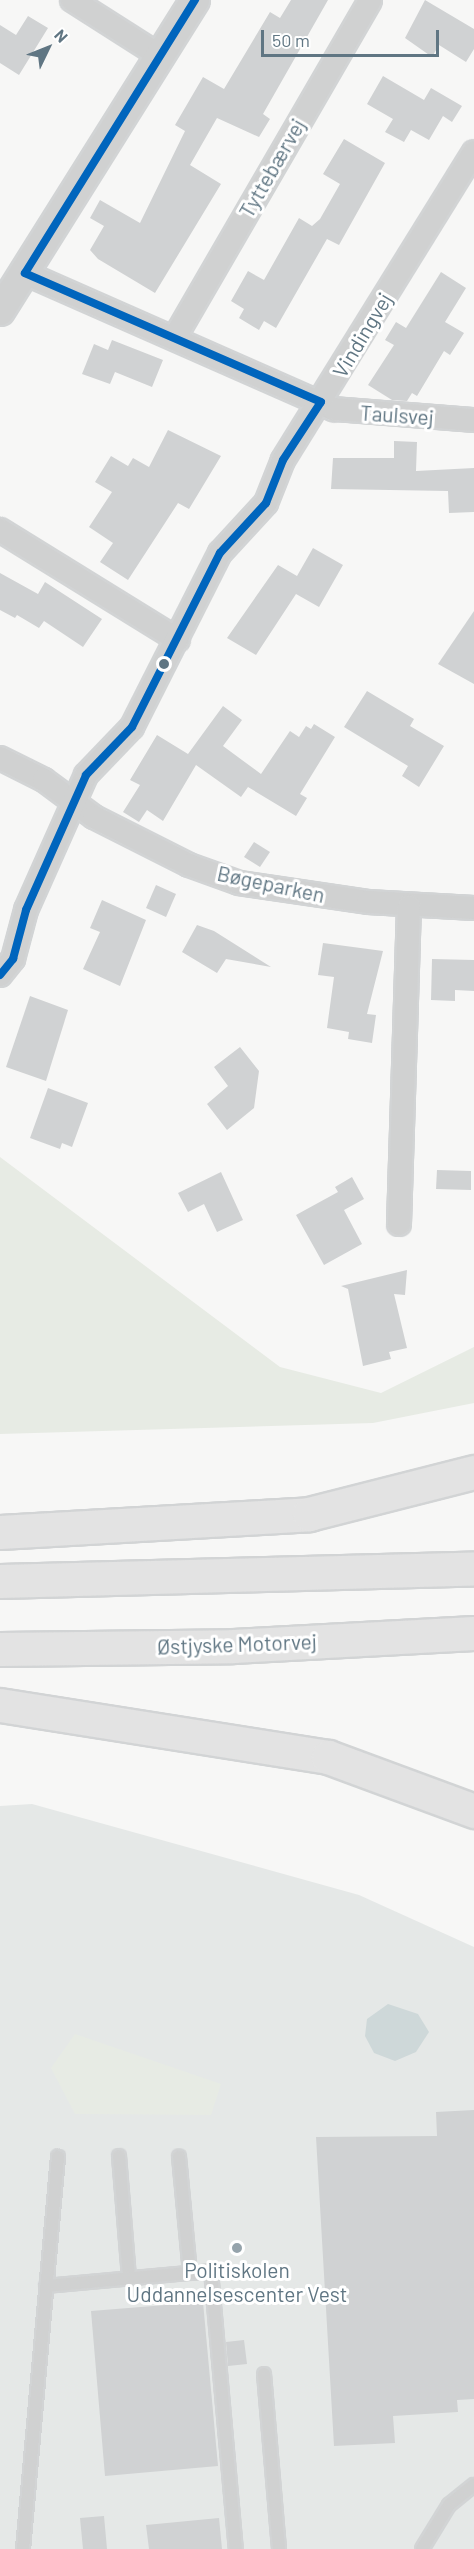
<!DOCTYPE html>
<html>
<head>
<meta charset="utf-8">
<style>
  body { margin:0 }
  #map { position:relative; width:474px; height:2549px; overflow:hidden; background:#f7f7f6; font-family:Barlow,sans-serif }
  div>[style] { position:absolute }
  .built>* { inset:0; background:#e5e8e7 }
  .green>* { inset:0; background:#e7ebe4 }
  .water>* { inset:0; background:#ced8d9 }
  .building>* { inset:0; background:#d0d2d3 }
  .roads { filter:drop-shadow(2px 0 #d2d4d5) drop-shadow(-2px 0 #d2d4d5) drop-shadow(0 2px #d2d4d5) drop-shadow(0 -2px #d2d4d5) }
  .service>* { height:12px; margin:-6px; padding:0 6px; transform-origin:6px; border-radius:6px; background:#d0d1d1 }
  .minor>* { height:22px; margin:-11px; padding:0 11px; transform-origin:11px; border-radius:11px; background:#d0d1d1 }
  .tertiary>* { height:28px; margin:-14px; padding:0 14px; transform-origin:14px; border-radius:14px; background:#d0d1d1 }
  .motorway>* { height:33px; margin:-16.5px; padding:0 16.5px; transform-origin:16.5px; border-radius:16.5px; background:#e3e3e3 }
  .bus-1>* { height:8px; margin:-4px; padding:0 4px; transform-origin:4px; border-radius:4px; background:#0065bd }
  .dots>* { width:16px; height:16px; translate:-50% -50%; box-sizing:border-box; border:3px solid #fff; border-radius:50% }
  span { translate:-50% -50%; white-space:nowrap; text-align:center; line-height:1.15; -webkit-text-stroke:6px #fff; paint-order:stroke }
  .street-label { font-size:21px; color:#607683 }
  .poi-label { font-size:21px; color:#607683 }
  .north { position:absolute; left:18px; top:18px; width:60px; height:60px; -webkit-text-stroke:4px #fff; paint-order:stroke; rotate:47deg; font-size:16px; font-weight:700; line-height:24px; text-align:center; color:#607683 }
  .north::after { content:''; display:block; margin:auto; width:21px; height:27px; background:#607683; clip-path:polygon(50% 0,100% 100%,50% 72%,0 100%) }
  .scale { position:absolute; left:261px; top:30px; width:178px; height:27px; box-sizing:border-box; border:3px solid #607683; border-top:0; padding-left:8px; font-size:18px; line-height:21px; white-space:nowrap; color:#607683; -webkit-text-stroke:4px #fff; paint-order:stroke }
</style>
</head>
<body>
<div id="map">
  <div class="built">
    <i style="clip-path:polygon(32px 1804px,359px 1895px,474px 1947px,474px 2549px,0 2549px,0 1806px)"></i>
  </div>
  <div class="green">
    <i style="clip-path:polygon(0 1157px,280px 1367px,381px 1393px,474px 1347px,474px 1403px,373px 1423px,0 1434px)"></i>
    <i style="clip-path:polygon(75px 2034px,221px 2084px,211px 2115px,75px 2114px,51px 2068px)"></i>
  </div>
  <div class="water">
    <i style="clip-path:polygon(388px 2004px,418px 2014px,429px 2032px,416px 2052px,395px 2061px,374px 2053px,365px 2036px,367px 2019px)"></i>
  </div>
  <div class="building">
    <i style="clip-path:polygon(291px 0,328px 0,263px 114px,270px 119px,259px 137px,217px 118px,190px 165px,221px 184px,155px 293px,98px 259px,90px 250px,104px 226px,90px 218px,100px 200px,140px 223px,185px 131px,175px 125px,203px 77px,224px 89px,270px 12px,280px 18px)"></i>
    <i style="clip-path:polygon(425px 0,474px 29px,474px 49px,466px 62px,439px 45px,432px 57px,405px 38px)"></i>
    <i style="clip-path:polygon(28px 16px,48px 28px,19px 75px,0 63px,0 25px,16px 35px)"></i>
    <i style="clip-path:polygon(383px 76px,424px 100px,431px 88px,462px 106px,452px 122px,443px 116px,429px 140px,411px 130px,404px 142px,385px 132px,393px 119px,367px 104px)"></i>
    <i style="clip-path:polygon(344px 139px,385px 163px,339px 245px,327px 239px,276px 328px,264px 321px,259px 330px,239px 318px,244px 309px,231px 301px,248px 271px,264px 280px,299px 218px,312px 226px,320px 219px,340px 184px,323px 174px)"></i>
    <i style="clip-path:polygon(441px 272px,466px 288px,445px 322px,464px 333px,450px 355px,444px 351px,417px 396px,412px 393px,407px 401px,392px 400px,368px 385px,394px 345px,385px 340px,396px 322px,406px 328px)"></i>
    <i style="clip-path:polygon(112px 340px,163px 360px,152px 387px,115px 372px,110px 384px,82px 374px,94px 344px,108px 350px)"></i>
    <i style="clip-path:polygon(168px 430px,221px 456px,189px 509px,178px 503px,128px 580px,100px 562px,113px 543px,89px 527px,112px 492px,95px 482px,111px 456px,128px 466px,133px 458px,149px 467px)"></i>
    <i style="clip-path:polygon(394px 441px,417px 442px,416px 471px,474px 468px,474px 512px,449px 513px,448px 491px,331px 489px,333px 458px,394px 458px)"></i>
    <i style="clip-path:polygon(313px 548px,343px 565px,319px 607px,296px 594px,256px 655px,227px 638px,278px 565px,297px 576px)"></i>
    <i style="clip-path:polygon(0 573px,38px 594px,45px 582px,102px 619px,83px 647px,44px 621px,39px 628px,17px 615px,15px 618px,0 610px)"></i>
    <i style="clip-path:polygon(474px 611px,474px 684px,438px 664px)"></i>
    <i style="clip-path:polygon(367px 691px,414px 719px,410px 726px,444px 746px,419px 787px,402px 776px,408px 766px,344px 727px)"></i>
    <i style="clip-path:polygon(223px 706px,242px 720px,223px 746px,261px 774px,290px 731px,299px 737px,306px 726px,311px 729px,314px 724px,335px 737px,300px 794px,307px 798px,296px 816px,248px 787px,241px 797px,196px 765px,163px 821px,147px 810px,139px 822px,123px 812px,140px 785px,130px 780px,157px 735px,188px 754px)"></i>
    <i style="clip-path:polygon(254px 842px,270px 852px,260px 867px,244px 857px)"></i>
    <i style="clip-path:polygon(156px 885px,176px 894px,166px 917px,146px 908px)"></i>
    <i style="clip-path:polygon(102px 900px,146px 920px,120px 986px,83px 969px,100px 932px,90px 928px)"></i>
    <i style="clip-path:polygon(197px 925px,214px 931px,271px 967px,226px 959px,217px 973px,182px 952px)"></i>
    <i style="clip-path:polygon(323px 943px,383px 951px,367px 1014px,376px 1015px,372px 1043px,348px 1039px,349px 1032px,327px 1028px,334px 977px,318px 975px)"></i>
    <i style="clip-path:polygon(432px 959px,474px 960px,474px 991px,455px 990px,455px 1001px,431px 1000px)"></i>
    <i style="clip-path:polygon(30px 996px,68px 1010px,46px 1081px,6px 1067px)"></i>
    <i style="clip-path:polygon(240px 1047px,259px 1071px,254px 1108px,227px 1130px,207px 1104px,228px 1086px,214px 1067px)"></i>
    <i style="clip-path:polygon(48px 1088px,88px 1103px,72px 1147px,62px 1143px,60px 1149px,30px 1138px)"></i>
    <i style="clip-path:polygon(437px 1170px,471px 1171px,471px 1190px,436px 1189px)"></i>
    <i style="clip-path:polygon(221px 1172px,243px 1220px,217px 1232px,204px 1204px,188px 1212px,178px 1193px)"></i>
    <i style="clip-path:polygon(352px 1177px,364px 1199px,344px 1210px,362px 1244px,324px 1265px,296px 1215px,338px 1192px,335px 1187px)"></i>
    <i style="clip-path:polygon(407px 1270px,405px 1295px,394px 1294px,407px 1348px,389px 1352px,391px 1359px,363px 1366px,348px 1289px,341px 1286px)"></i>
    <i style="clip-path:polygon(474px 2110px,474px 2399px,457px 2400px,458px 2412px,393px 2416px,395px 2443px,334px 2446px,316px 2137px,437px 2136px,436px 2112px)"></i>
    <i style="clip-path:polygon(203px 2302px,218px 2466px,105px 2476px,91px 2311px)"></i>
    <i style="clip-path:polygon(244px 2340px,247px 2364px,228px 2366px,226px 2342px)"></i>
    <i style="clip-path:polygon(104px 2516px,107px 2549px,83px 2549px,80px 2518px)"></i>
    <i style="clip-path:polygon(219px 2518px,222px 2549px,149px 2549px,146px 2525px)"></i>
  </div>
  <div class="roads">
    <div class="service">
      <i style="left:119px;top:2156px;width:122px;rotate:85.3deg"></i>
      <i style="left:190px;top:2273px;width:21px;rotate:-5deg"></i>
      <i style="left:211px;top:2271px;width:279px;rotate:84.9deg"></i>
      <i style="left:46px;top:2286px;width:145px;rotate:-5.2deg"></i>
      <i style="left:190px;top:2273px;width:117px;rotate:-95.4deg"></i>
      <i style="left:264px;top:2374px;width:176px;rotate:85.1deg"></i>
      <i style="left:23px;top:2549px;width:394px;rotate:-84.9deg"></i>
      <i style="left:422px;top:2549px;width:52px;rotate:-58.5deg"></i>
      <i style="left:449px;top:2505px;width:32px;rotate:-39deg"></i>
    </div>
    <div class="minor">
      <i style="left:72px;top:0;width:104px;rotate:32.5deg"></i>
      <i style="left:25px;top:273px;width:338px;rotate:23.8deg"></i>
      <i style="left:334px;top:409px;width:140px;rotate:4.5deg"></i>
      <i style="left:175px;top:337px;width:389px;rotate:-59.9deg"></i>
      <i style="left:0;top:530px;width:209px;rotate:31.7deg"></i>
      <i style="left:0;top:758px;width:49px;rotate:26.6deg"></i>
      <i style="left:44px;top:780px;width:62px;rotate:36.5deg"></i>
      <i style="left:94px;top:817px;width:106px;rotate:26.8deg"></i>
      <i style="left:189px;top:865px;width:53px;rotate:19.8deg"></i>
      <i style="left:239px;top:883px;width:130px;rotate:8.4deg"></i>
      <i style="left:368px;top:902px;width:106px;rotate:3.2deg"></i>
      <i style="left:0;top:975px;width:21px;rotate:-51deg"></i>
      <i style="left:13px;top:959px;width:51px;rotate:-75.1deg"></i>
      <i style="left:26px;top:910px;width:148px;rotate:-66deg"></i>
      <i style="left:86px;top:775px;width:66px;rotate:-46.2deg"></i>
      <i style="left:132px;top:727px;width:195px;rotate:-63.2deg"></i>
      <i style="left:220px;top:553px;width:68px;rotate:-47.4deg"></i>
      <i style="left:266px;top:503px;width:46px;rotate:-68.4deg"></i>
      <i style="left:283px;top:460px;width:362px;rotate:-58.2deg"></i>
      <i style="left:399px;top:1224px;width:318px;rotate:-88.2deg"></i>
    </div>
    <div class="tertiary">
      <i style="left:0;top:311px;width:367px;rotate:-57.9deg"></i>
    </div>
    <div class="motorway">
      <i style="left:0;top:1532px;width:310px;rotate:-3.3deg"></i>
      <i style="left:309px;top:1514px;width:170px;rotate:-14.3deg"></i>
      <i style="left:0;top:1581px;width:474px;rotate:-1.5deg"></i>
      <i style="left:0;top:1649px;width:233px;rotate:-0.7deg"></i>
      <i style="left:233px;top:1646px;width:241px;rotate:-3.1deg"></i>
      <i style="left:0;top:1705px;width:332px;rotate:9deg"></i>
      <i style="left:328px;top:1757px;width:156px;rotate:20.3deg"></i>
    </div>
  </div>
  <div class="bus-1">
    <i style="left:0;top:975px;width:21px;rotate:-51deg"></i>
    <i style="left:13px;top:959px;width:51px;rotate:-75.1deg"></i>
    <i style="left:26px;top:910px;width:148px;rotate:-66deg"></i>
    <i style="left:86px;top:775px;width:66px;rotate:-46.2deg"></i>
    <i style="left:132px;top:727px;width:195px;rotate:-63.2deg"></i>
    <i style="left:220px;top:553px;width:68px;rotate:-47.4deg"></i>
    <i style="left:266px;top:503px;width:46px;rotate:-68.4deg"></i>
    <i style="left:283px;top:460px;width:69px;rotate:-56.8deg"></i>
    <i style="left:321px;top:402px;width:323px;rotate:-156.5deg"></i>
    <i style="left:25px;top:273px;width:322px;rotate:-58.1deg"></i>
  </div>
  <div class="dots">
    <i style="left:164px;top:664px;background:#607683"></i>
    <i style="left:237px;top:2248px;background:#95a3ab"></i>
  </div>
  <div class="street-label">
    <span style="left:272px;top:168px;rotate:-60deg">Tyttebærvej</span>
    <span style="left:362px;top:335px;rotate:-59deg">Vindingvej</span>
    <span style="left:397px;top:415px;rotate:4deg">Taulsvej</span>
    <span style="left:271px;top:884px;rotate:12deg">Bøgeparken</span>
    <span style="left:237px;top:1644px;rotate:-2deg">Østjyske Motorvej</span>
  </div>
  <div class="poi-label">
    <span style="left:237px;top:2282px">Politiskolen<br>Uddannelsescenter Vest</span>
  </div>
  <div class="north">N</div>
  <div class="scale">50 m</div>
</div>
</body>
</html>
